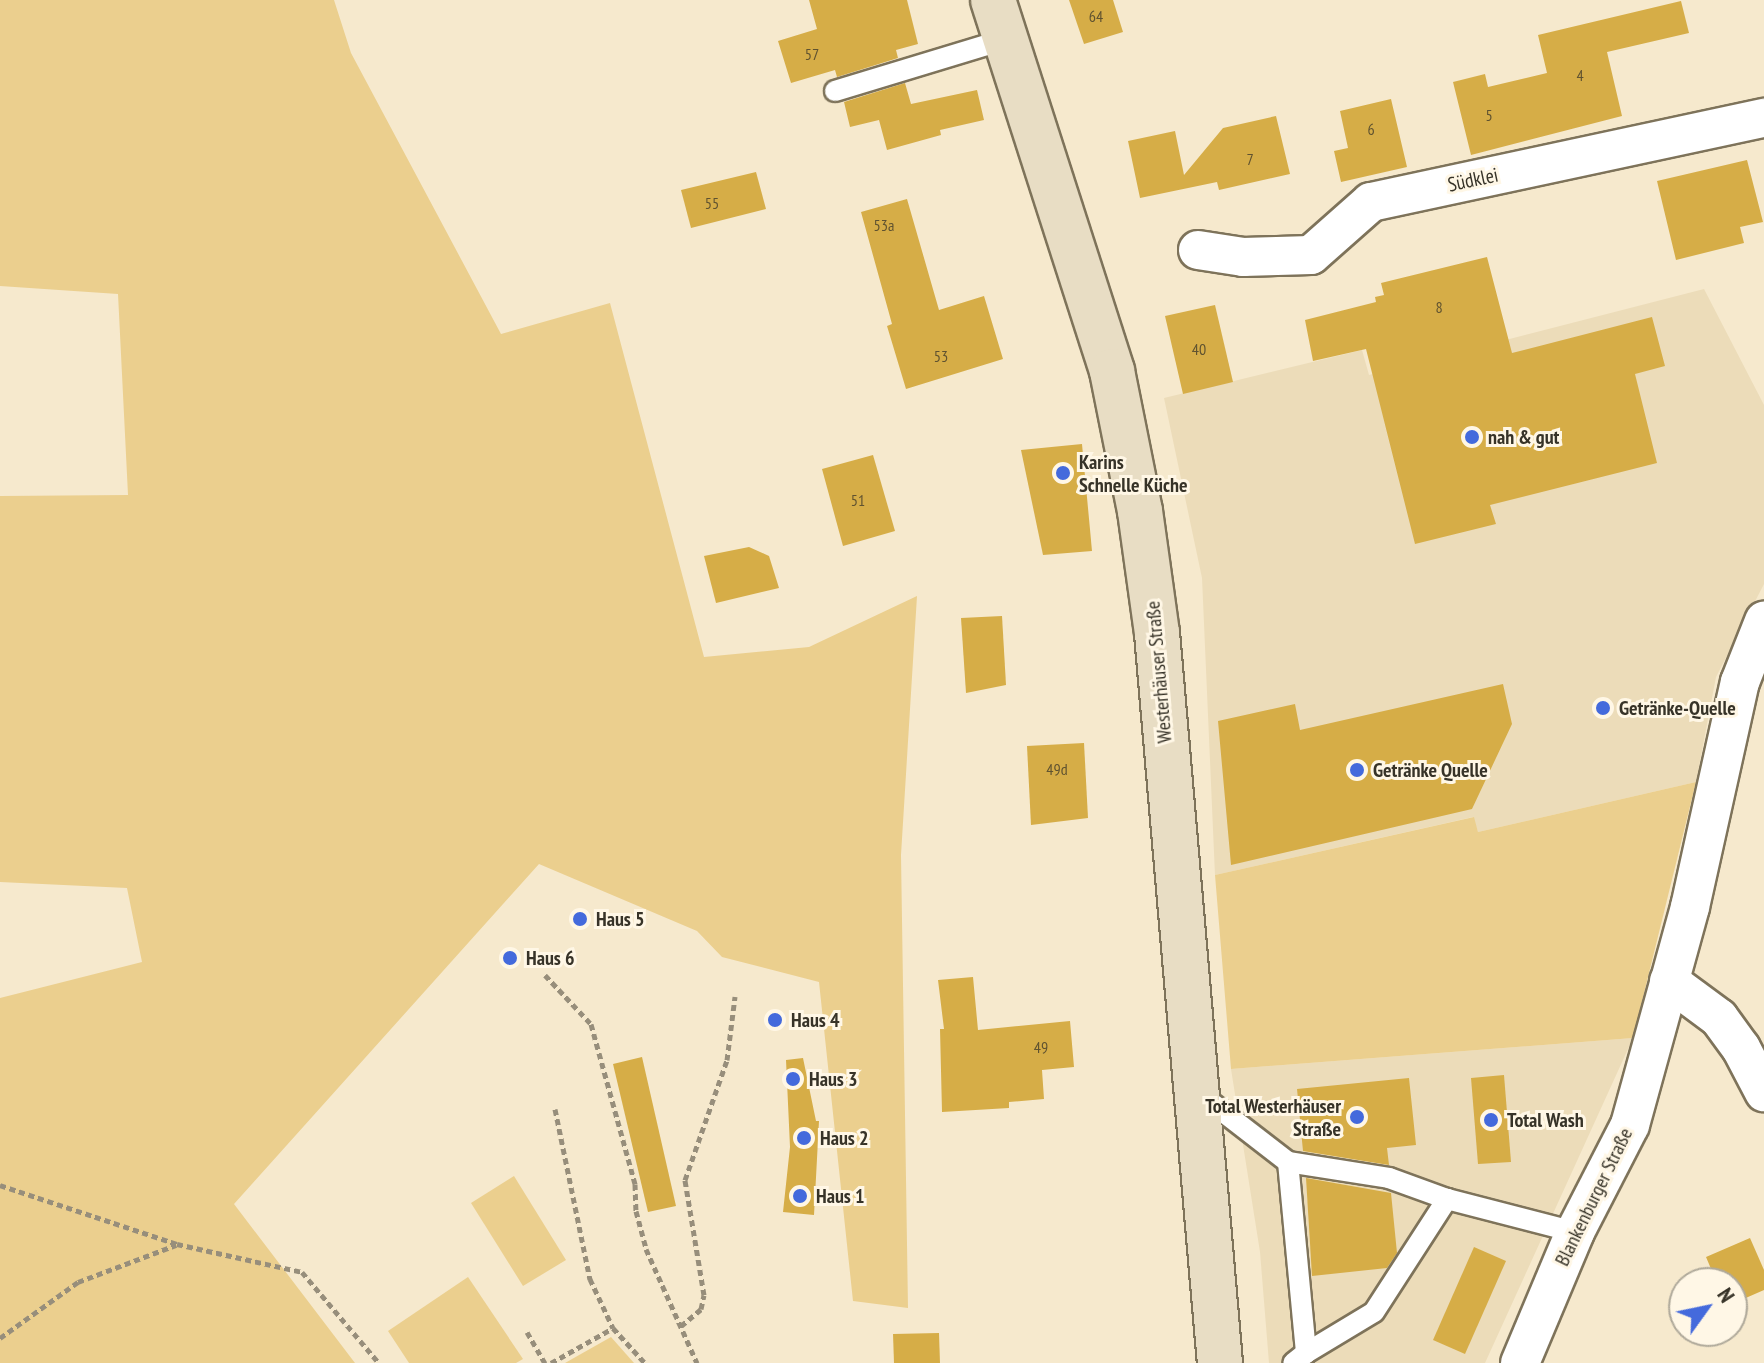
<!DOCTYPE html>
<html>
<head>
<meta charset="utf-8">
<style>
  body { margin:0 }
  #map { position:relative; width:1764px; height:1363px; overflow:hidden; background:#f6e9cd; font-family:"PT Sans Narrow",sans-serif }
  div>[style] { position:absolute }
  .built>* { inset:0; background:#ecdcb9 }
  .green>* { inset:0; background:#ebcf8e }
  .building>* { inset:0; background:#d6ad47 }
  .path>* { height:5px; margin-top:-2.5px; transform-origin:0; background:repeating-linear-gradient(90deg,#978e7b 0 6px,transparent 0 10px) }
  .roads { filter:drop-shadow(2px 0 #7e735a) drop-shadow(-2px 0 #7e735a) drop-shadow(0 2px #7e735a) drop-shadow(0 -2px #7e735a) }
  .lane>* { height:20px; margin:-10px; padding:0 10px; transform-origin:10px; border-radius:10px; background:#fff }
  .street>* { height:38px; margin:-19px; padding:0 19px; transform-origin:19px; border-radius:19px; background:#fff }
  .secondary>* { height:44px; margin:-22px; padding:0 22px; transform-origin:22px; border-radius:22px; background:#e8ddc4 }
  .dots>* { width:22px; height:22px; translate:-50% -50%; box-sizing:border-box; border:4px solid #fff7e6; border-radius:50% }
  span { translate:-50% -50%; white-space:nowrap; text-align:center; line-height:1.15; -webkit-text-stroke:6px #fff7e6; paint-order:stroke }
  .number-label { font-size:16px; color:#5f5230 }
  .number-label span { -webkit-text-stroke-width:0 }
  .street-label { font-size:20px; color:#373328 }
  .poi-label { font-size:20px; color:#373328; font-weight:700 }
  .left { translate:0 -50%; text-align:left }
  .right { translate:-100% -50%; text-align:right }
  .north { position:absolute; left:1668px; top:1267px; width:80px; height:80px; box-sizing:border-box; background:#fff7e6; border:2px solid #afa99a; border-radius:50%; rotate:57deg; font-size:22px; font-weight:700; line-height:32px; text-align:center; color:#373328 }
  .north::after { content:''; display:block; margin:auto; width:28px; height:36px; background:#446adc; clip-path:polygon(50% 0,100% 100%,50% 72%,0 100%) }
</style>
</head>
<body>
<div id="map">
  <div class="built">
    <i style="clip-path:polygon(1704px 289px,1764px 405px,1764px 584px,1716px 677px,1696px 782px,1478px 832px,1473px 817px,1215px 875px,1202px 578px,1164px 398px,1362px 350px,1369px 375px)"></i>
    <i style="clip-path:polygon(1633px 1038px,1485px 1363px,1269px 1363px,1260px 1252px,1231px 1069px)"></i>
  </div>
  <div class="green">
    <i style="clip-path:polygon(0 0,334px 0,351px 53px,501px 334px,610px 303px,704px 657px,809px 647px,917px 596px,901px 855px,908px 1308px,853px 1301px,819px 982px,722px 957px,697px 931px,539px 864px,234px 1204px,355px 1363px,0 1363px,0 998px,142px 962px,127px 888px,0 882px,0 496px,128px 495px,118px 294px,0 286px)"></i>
    <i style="clip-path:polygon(1696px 782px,1633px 1038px,1231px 1069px,1215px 875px,1474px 817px,1478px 832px)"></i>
    <i style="clip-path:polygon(514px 1176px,566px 1260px,523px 1286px,471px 1203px)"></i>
    <i style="clip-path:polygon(468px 1277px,523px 1359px,516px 1363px,409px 1363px,388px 1331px)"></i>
    <i style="clip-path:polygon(611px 1337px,634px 1363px,565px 1363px)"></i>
  </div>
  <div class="building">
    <i style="clip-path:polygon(809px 0,907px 0,918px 44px,896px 50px,898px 58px,837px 77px,835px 70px,791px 83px,778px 41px,817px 29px)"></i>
    <i style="clip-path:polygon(1069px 0,1113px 0,1123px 32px,1084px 44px)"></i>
    <i style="clip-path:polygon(1681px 1px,1689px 33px,1607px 52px,1622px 116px,1471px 155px,1453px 82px,1485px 74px,1488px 87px,1547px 73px,1538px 35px)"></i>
    <i style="clip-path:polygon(905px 83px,911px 104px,977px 90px,984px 120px,940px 130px,941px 135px,887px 150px,879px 120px,850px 127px,844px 102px)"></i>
    <i style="clip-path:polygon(1391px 99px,1407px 167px,1341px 182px,1334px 151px,1348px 148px,1340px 111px)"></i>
    <i style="clip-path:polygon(1276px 116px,1290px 174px,1219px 190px,1217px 182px,1140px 198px,1128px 141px,1175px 131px,1184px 175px,1223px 128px)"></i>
    <i style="clip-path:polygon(1747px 160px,1763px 222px,1740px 227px,1744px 243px,1676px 260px,1657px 181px)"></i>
    <i style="clip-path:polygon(756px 172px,766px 209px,691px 228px,681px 190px)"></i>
    <i style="clip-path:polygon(907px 199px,939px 310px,984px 296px,1003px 359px,906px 389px,887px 326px,892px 324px,861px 212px)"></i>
    <i style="clip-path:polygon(1487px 257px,1512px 353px,1652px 317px,1665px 366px,1635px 374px,1657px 463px,1490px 505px,1496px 524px,1415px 544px,1366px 349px,1313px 361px,1305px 320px,1376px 302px,1375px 297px,1384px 295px,1381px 283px)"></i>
    <i style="clip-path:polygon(1215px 305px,1233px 382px,1183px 394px,1165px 316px)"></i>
    <i style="clip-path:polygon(1082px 444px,1092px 551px,1043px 555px,1021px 450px)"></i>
    <i style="clip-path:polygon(873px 455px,895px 531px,843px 546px,822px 469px)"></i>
    <i style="clip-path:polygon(749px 547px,769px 556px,779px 588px,716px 603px,704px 556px)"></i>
    <i style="clip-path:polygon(1002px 616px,1006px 685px,966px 693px,961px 618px)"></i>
    <i style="clip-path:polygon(1503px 684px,1512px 724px,1472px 809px,1231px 865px,1218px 721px,1295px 704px,1300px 730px)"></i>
    <i style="clip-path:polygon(1084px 743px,1088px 818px,1031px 825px,1027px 746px)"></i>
    <i style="clip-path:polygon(973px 977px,978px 1030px,1070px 1021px,1074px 1067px,1042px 1070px,1044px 1099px,1009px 1102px,1009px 1108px,942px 1112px,940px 1029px,944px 1029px,938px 980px)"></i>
    <i style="clip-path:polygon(642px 1057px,676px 1206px,648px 1212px,613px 1064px)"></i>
    <i style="clip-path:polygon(803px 1058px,816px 1121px,819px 1121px,814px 1215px,783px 1212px,790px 1147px,786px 1060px)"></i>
    <i style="clip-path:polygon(1504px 1075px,1511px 1162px,1478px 1164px,1471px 1078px)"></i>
    <i style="clip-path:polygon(1409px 1078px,1416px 1145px,1387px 1148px,1389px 1165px,1303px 1151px,1297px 1089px)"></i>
    <i style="clip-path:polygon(1306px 1178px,1391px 1193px,1397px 1253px,1387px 1268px,1312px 1276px)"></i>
    <i style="clip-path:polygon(1750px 1238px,1764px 1270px,1764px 1290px,1732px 1304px,1732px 1283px,1717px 1283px,1706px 1257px)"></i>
    <i style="clip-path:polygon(1474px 1247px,1506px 1261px,1465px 1354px,1433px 1340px)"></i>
    <i style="clip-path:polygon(939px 1333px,940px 1363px,894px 1363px,893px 1334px)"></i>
  </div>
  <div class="path">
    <i style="left:545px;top:975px;width:67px;rotate:46.8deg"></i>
    <i style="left:591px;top:1024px;width:166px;rotate:74.6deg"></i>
    <i style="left:635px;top:1184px;width:27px;rotate:88deg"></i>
    <i style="left:636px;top:1211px;width:39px;rotate:75deg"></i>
    <i style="left:646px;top:1249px;width:125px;rotate:65.9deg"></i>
    <i style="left:555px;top:1109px;width:174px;rotate:78.4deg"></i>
    <i style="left:590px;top:1279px;width:54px;rotate:64.9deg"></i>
    <i style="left:0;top:1185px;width:187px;rotate:18.4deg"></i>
    <i style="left:177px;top:1244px;width:128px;rotate:12.6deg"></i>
    <i style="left:302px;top:1272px;width:119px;rotate:49.8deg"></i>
    <i style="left:681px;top:1326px;width:26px;rotate:-40deg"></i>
    <i style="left:701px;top:1309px;width:14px;rotate:-78deg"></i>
    <i style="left:704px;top:1295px;width:117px;rotate:-99.4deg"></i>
    <i style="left:685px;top:1180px;width:127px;rotate:-70.7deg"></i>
    <i style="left:727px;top:1060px;width:64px;rotate:-82.8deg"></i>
    <i style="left:527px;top:1332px;width:36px;rotate:60deg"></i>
    <i style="left:0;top:1338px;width:96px;rotate:-35.7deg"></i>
    <i style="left:78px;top:1282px;width:105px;rotate:-20.7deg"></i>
    <i style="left:551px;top:1363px;width:71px;rotate:-29.4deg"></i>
    <i style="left:613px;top:1328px;width:47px;rotate:47.6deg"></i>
  </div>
  <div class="roads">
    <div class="lane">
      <i style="left:835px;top:91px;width:179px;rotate:-16.9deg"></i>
      <i style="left:1200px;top:1094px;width:111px;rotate:37.7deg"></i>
      <i style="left:1288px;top:1162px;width:192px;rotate:84.6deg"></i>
      <i style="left:1306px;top:1353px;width:16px;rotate:142deg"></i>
      <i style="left:1288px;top:1162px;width:102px;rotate:9deg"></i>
      <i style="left:1389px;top:1178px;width:62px;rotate:19.9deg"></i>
      <i style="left:1306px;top:1353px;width:79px;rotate:-31.1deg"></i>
      <i style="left:1374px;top:1312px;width:135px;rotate:-57.1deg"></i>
      <i style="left:1447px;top:1199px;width:132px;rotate:14.5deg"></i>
    </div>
    <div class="street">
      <i style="left:1198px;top:250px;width:46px;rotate:8.8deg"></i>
      <i style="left:1243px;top:257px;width:68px;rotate:-1.7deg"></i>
      <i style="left:1311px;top:255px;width:80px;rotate:-41.5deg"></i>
      <i style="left:1371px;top:202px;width:402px;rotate:-12.1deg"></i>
      <i style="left:1669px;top:981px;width:62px;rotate:36.5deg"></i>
      <i style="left:1719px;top:1018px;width:37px;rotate:54deg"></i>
      <i style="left:1741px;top:1048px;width:50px;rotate:62.4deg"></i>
      <i style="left:1520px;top:1363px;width:142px;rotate:-67.2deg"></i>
      <i style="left:1575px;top:1232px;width:120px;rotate:-62.8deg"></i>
      <i style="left:1630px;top:1125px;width:226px;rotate:-74.6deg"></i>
      <i style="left:1690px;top:907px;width:230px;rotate:-77.5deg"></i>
      <i style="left:1740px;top:682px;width:66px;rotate:-68.5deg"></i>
    </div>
    <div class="secondary">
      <i style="left:993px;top:0;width:390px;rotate:72.2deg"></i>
      <i style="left:1112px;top:371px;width:143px;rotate:78.7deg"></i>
      <i style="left:1140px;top:511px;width:123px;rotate:82.1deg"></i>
      <i style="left:1157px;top:633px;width:733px;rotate:85.07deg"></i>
    </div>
  </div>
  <div class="dots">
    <i style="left:1472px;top:437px;background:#446adc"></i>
    <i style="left:1063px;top:473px;background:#446adc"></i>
    <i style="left:1603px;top:708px;background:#446adc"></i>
    <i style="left:1357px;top:770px;background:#446adc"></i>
    <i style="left:580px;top:919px;background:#446adc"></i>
    <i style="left:510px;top:958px;background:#446adc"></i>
    <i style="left:775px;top:1020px;background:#446adc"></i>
    <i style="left:793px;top:1079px;background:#446adc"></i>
    <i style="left:1357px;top:1117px;background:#446adc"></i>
    <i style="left:1491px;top:1120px;background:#446adc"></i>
    <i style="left:804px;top:1138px;background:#446adc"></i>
    <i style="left:800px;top:1196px;background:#446adc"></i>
  </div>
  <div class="number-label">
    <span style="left:1096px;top:16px">64</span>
    <span style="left:812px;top:54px">57</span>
    <span style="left:1580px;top:75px">4</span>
    <span style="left:1489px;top:115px">5</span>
    <span style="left:1371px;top:129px">6</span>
    <span style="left:1250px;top:159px">7</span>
    <span style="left:712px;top:203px">55</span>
    <span style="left:884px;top:225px">53a</span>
    <span style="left:1439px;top:307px">8</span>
    <span style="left:1199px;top:349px">40</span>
    <span style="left:941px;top:356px">53</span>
    <span style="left:858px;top:500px">51</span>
    <span style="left:1057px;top:769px">49d</span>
    <span style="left:1041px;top:1047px">49</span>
  </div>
  <div class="street-label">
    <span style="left:1473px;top:180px;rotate:-12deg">Südklei</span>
    <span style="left:1159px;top:672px;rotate:-95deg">Westerhäuser Straße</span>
    <span style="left:1594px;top:1197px;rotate:-64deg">Blankenburger Straße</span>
  </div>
  <div class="poi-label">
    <span class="left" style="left:1488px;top:437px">nah &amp; gut</span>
    <span class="left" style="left:1079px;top:474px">Karins<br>Schnelle Küche</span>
    <span class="left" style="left:1619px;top:708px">Getränke-Quelle</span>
    <span class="left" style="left:1373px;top:770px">Getränke Quelle</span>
    <span class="left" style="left:596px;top:919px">Haus 5</span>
    <span class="left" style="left:526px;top:958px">Haus 6</span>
    <span class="left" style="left:791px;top:1020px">Haus 4</span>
    <span class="left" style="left:809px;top:1079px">Haus 3</span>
    <span class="right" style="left:1341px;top:1118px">Total Westerhäuser<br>Straße</span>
    <span class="left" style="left:1507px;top:1120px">Total Wash</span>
    <span class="left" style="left:820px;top:1138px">Haus 2</span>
    <span class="left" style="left:816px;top:1196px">Haus 1</span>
  </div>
  <div class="north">N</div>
</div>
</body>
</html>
